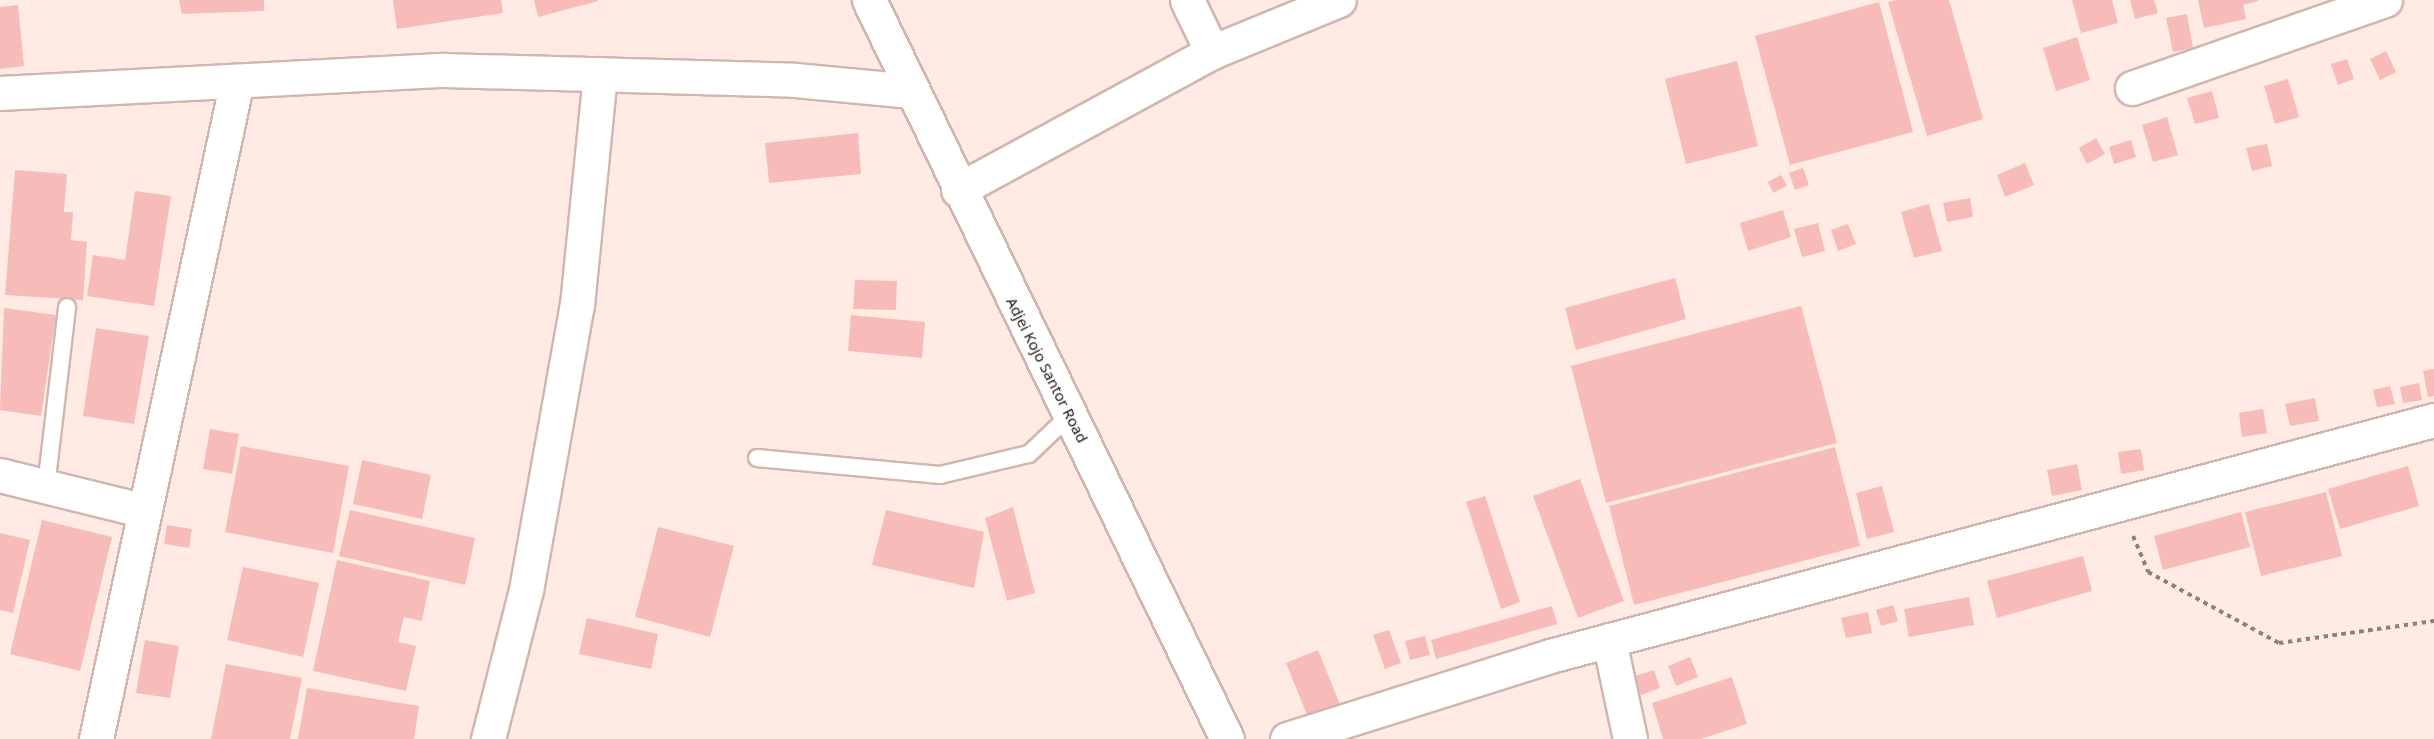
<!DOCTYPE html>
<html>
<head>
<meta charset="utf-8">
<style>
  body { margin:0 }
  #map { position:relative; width:2434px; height:739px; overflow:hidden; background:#ffebe3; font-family:"Noto Sans",sans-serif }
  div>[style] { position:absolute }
  .building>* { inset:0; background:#f7bbb9 }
  .path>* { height:4px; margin-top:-2px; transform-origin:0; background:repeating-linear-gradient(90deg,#8e807a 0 4.5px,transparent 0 9px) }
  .roads { filter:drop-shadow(2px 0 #cfb7ae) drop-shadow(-2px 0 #cfb7ae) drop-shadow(0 2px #cfb7ae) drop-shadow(0 -2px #cfb7ae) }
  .service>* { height:16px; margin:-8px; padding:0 8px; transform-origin:8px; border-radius:8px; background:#fff }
  .minor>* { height:33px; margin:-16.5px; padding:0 16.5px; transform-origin:16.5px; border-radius:16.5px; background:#fff }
  .tertiary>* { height:33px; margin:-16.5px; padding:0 16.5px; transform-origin:16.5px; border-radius:16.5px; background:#fff }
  span { translate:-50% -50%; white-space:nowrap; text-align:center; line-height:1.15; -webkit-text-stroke:4.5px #fdfdfd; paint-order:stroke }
  .street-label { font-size:15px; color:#201814 }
</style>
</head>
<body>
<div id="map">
  <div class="building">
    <i style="clip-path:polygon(179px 0,264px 0,264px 11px,182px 14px)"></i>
    <i style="clip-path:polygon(393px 0,501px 0,503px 13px,397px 29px)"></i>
    <i style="clip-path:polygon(534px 0,598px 0,598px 1px,538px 17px)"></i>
    <i style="clip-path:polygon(1896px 0,1949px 0,1983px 119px,1927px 136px,1888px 2px)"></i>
    <i style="clip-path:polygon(2072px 0,2112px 0,2118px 23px,2081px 33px)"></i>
    <i style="clip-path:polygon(2130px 0,2154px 0,2158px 13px,2135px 19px)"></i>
    <i style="clip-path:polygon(2198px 0,2258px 0,2258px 1px,2243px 5px,2246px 19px,2204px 28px)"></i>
    <i style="clip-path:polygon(1879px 2px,1913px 132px,1790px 165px,1755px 36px)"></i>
    <i style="clip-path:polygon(18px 5px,24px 66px,0 69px,0 7px)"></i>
    <i style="clip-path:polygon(2187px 14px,2193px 48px,2173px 52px,2166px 18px)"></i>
    <i style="clip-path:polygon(2077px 37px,2090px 80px,2056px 91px,2043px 48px)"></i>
    <i style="clip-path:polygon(2386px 51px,2396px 72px,2380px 80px,2370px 59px)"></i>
    <i style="clip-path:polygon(2347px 59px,2354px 79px,2338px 85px,2331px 64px)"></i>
    <i style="clip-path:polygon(1737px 61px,1758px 146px,1686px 164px,1665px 79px)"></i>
    <i style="clip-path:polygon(2288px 79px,2299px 117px,2275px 124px,2264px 86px)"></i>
    <i style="clip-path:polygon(2212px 91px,2219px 118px,2195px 124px,2187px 98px)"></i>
    <i style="clip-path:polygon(2167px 117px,2178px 155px,2153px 162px,2142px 125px)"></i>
    <i style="clip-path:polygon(858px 133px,861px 174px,769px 183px,765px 143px)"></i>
    <i style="clip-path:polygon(2096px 138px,2105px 154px,2087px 164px,2079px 148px)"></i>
    <i style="clip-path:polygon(2131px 140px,2136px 157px,2114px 164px,2109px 147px)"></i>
    <i style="clip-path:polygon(2267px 144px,2272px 166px,2252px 171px,2246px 148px)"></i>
    <i style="clip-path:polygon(2025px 163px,2034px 185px,2005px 197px,1997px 175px)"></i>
    <i style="clip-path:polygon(1803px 168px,1809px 185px,1795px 190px,1789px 173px)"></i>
    <i style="clip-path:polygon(15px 170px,67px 174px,64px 212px,73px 212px,71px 240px,87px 242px,83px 300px,5px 295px)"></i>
    <i style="clip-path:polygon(1781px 175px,1787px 186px,1773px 193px,1768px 182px)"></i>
    <i style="clip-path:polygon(135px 191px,171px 196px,154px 306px,87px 296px,93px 255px,125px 260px)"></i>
    <i style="clip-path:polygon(1970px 198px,1973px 217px,1947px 222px,1943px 203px)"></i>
    <i style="clip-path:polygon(1929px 204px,1942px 251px,1914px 258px,1901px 212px)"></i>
    <i style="clip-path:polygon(1783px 210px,1791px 237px,1748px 251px,1740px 223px)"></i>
    <i style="clip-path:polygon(1818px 223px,1825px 251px,1802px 257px,1794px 229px)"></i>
    <i style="clip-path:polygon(1848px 224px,1856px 244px,1838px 251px,1831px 230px)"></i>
    <i style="clip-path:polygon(1675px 278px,1686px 319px,1576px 350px,1565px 308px)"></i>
    <i style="clip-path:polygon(855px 280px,897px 281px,896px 310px,853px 309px)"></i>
    <i style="clip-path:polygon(1801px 306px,1837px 443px,1606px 503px,1571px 366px)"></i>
    <i style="clip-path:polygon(4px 308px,56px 315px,41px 416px,0 410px)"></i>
    <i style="clip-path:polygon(851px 315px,925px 322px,922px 358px,848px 351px)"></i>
    <i style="clip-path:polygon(96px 328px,149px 336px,134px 424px,83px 416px)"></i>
    <i style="clip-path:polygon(2434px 369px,2434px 396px,2428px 397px,2423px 371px)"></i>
    <i style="clip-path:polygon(2419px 383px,2422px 400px,2403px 403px,2400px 387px)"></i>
    <i style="clip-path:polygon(2390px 386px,2395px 404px,2377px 407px,2373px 390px)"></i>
    <i style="clip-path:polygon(2315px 398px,2319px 421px,2290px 426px,2285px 404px)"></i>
    <i style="clip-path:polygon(2263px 409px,2267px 433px,2242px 437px,2239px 413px)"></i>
    <i style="clip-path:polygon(210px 429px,239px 434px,232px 474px,203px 469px)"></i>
    <i style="clip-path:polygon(241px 446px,349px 466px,333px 553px,225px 532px)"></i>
    <i style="clip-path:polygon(1835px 447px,1860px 546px,1634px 605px,1609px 506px)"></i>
    <i style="clip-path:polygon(2141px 449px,2144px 470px,2121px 474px,2118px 452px)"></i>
    <i style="clip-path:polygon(362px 460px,431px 475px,422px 519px,353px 504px)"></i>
    <i style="clip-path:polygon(2077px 464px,2082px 490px,2052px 496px,2047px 470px)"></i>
    <i style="clip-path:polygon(2408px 466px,2419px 506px,2340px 529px,2328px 489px)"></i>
    <i style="clip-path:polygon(1580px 479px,1624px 601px,1578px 618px,1533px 496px)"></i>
    <i style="clip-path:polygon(1882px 486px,1894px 532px,1867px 539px,1856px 493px)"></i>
    <i style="clip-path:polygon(2326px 492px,2342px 556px,2261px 576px,2245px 512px)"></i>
    <i style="clip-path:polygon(1485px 496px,1520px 602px,1501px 609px,1466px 502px)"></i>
    <i style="clip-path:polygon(1013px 507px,1035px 593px,1007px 601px,985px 518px)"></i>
    <i style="clip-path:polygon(350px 510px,475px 538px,465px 585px,339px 556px)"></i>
    <i style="clip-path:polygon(886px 510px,984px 532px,974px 588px,872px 565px)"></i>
    <i style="clip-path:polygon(2241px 512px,2250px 547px,2163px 570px,2154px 536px)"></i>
    <i style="clip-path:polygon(42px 520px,112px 537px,80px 671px,10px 654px)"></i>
    <i style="clip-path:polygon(167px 525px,192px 529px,189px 548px,164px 544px)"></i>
    <i style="clip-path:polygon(658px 527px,734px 546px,710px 637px,635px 617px)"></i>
    <i style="clip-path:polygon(0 533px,30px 540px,13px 613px,0 610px)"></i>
    <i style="clip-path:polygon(2083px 556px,2092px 591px,1997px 618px,1987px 581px)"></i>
    <i style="clip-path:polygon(337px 560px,430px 581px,422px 621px,404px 617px,398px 642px,416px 646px,406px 691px,313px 671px)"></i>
    <i style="clip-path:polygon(243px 567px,319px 583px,303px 657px,227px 640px)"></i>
    <i style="clip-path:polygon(1969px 597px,1974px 625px,1909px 637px,1904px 609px)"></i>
    <i style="clip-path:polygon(1893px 605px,1898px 621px,1881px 626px,1876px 610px)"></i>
    <i style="clip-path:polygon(1552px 606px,1557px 624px,1436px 659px,1431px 640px)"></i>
    <i style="clip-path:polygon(1868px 612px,1872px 633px,1846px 638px,1841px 618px)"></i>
    <i style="clip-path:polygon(587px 618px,658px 634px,651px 669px,579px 654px)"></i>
    <i style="clip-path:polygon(1389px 630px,1401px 663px,1385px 669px,1373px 635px)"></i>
    <i style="clip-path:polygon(1425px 636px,1430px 655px,1410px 660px,1405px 641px)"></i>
    <i style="clip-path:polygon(145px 640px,179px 646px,170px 698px,136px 693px)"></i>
    <i style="clip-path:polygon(1318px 650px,1341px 707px,1309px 720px,1286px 663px)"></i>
    <i style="clip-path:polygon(1690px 657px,1698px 677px,1676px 686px,1668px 666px)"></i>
    <i style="clip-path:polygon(226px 664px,302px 678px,290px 739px,211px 739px)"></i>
    <i style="clip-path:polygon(1654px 670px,1660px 688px,1641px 695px,1635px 676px)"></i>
    <i style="clip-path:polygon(1732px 677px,1747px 724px,1701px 739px,1663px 739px,1652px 703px)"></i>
    <i style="clip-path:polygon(307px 688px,419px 706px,414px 739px,298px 739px)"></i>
  </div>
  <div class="path">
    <i style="left:2133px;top:536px;width:39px;rotate:67deg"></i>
    <i style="left:2148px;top:572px;width:149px;rotate:28.5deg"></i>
    <i style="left:2279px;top:643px;width:157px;rotate:-8.1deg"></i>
  </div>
  <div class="roads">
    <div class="service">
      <i style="left:757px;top:458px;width:184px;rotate:5.3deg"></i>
      <i style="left:940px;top:475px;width:91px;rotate:-13.3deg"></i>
      <i style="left:1029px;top:454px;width:57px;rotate:-43.6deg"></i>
      <i style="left:46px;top:487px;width:181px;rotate:-83.3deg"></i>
    </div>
    <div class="minor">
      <i style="left:1187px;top:0;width:58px;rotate:64.3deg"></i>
      <i style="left:2132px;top:88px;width:268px;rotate:-19.2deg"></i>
      <i style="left:0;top:93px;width:445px;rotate:-3deg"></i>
      <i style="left:444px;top:70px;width:351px;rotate:1.6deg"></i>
      <i style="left:795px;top:80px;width:117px;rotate:5.4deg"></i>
      <i style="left:958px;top:190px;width:289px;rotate:-28.5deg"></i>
      <i style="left:1212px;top:52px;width:137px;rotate:-22.3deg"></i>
      <i style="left:0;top:475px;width:149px;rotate:13.9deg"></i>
      <i style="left:1609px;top:640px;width:101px;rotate:78deg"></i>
      <i style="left:96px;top:739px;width:673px;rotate:-77.91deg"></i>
      <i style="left:488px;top:739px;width:154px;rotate:-75.7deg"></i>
      <i style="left:526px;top:590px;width:290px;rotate:-79.9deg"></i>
      <i style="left:577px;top:305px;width:232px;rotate:-84.3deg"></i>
      <i style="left:1287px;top:739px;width:276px;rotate:-17.5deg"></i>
      <i style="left:1550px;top:656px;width:915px;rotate:-14.95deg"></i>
    </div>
    <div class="tertiary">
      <i style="left:869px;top:0;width:821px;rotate:64.15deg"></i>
    </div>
  </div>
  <div class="street-label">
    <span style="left:1047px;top:370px;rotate:63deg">Adjei Kojo Santor Road</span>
  </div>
</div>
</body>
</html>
